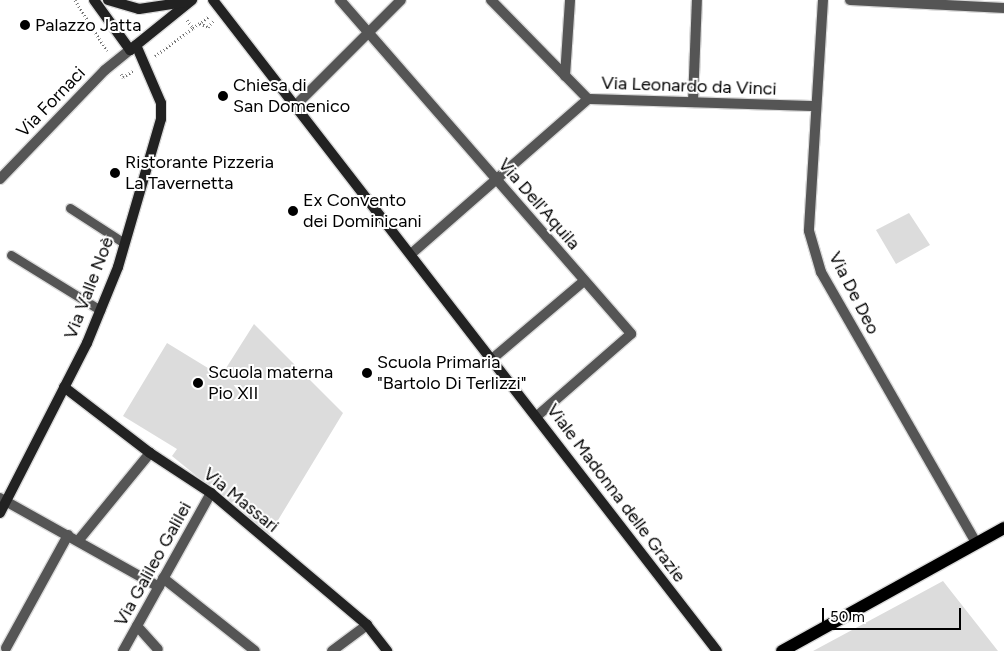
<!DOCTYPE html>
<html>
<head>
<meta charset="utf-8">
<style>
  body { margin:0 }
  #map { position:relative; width:1004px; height:651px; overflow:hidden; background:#fff; font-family:Figtree,sans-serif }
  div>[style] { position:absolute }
  .green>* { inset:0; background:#dcdcdc }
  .path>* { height:3px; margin-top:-1.5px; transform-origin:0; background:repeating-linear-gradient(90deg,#777 0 1px,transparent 0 3.5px) }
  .roads { filter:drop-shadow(1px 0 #dbdbdb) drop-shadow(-1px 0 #dbdbdb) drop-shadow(0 1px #dbdbdb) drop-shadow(0 -1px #dbdbdb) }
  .lane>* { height:9px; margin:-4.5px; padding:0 4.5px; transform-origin:4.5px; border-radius:4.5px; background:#555 }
  .street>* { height:10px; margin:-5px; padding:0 5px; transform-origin:5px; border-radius:5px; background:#555 }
  .secondary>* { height:10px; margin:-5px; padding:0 5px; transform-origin:5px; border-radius:5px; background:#222 }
  .primary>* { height:12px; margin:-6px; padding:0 6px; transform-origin:6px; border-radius:6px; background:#000 }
  .dots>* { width:14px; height:14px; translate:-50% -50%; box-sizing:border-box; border:2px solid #fff; border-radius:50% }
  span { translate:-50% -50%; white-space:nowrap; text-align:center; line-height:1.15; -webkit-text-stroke:4px #fff; paint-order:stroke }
  .poi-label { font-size:18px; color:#000 }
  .left { translate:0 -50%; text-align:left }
  .street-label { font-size:18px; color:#000 }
  .scale { position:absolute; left:822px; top:608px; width:139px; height:22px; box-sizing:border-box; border:2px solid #000; border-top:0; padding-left:6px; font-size:15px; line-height:18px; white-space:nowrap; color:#000; -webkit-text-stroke:4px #fff; paint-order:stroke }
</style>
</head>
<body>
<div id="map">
  <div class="green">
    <i style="clip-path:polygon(909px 213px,930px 245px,896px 264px,876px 230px)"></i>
    <i style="clip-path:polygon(254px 324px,343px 413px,269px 535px,172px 456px,177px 449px,123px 416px,167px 343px,221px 376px)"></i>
    <i style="clip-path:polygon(943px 581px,998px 651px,813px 651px,906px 601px)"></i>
  </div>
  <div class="path">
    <i style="left:75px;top:0;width:60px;rotate:57.9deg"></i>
    <i style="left:187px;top:20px;width:10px;rotate:53deg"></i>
    <i style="left:193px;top:28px;width:19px;rotate:-36deg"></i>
    <i style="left:200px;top:23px;width:9px;rotate:27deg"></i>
    <i style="left:208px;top:27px;width:8px;rotate:-50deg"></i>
    <i style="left:155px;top:56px;width:47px;rotate:-36.4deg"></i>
    <i style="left:121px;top:74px;width:4px;rotate:56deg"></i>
    <i style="left:123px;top:77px;width:12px;rotate:-31deg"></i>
  </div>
  <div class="roads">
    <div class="lane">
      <i style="left:70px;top:208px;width:64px;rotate:32.9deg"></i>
      <i style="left:11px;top:255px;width:105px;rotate:31.7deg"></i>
    </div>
    <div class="street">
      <i style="left:340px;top:0;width:443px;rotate:48.9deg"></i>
      <i style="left:631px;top:334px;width:125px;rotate:138.9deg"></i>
      <i style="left:491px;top:0;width:139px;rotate:45.6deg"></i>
      <i style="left:823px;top:0;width:231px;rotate:93.5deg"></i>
      <i style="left:809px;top:231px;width:43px;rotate:73.7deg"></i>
      <i style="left:821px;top:272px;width:312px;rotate:60.2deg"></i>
      <i style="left:850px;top:0;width:154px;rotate:3deg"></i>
      <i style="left:565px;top:76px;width:76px;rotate:-86.2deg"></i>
      <i style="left:693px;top:102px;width:102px;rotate:-87.8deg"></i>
      <i style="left:294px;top:107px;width:151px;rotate:-45deg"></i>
      <i style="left:0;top:179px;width:151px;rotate:-46.1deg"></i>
      <i style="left:105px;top:70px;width:32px;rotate:-39deg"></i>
      <i style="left:411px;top:254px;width:235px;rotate:-41.2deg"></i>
      <i style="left:588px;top:99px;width:226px;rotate:1.8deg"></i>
      <i style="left:492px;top:359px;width:121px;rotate:-40.3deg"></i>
      <i style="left:0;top:498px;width:182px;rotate:29.2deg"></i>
      <i style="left:78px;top:541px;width:114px;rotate:-50.7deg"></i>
      <i style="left:163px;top:578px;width:117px;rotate:38.4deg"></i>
      <i style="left:137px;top:626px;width:31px;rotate:48deg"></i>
      <i style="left:6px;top:648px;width:129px;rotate:-61.2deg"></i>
      <i style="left:123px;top:651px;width:181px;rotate:-60.9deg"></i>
      <i style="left:332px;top:651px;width:44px;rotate:-36.6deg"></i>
    </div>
    <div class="secondary">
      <i style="left:94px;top:0;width:62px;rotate:54.2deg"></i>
      <i style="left:130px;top:50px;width:80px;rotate:-38.9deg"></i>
      <i style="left:108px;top:0;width:32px;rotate:16deg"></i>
      <i style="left:139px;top:9px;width:48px;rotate:-8.5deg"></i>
      <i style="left:213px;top:0;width:823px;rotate:52.25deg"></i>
      <i style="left:64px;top:387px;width:108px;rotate:37.5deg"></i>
      <i style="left:150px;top:453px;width:73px;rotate:33.3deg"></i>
      <i style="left:211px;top:493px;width:204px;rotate:40.2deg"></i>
      <i style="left:367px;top:625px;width:33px;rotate:52deg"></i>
      <i style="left:0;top:513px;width:191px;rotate:-62.9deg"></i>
      <i style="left:87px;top:343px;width:82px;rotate:-67.8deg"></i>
      <i style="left:118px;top:267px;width:154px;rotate:-73.8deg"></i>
      <i style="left:161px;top:119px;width:16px;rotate:-90deg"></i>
      <i style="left:161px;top:103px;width:63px;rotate:-113.3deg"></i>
    </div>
    <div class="primary">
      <i style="left:782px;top:651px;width:254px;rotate:-29deg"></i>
    </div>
  </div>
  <div class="dots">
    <i style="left:25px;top:25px;background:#000"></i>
    <i style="left:223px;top:96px;background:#000"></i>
    <i style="left:115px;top:173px;background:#000"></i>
    <i style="left:293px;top:211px;background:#000"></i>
    <i style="left:367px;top:373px;background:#000"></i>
    <i style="left:198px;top:383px;background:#000"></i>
  </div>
  <div class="poi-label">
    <span class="left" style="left:35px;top:25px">Palazzo Jatta</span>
    <span class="left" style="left:233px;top:96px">Chiesa di<br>San Domenico</span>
    <span class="left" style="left:125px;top:173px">Ristorante Pizzeria<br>La Tavernetta</span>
    <span class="left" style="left:303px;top:211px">Ex Convento<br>dei Dominicani</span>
    <span class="left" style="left:377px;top:373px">Scuola Primaria<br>"Bartolo Di Terlizzi"</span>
    <span class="left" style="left:208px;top:383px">Scuola materna<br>Pio XII</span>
  </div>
  <div class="street-label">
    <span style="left:689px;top:86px;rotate:2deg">Via Leonardo da Vinci</span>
    <span style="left:51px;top:102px;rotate:-46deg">Via Fornaci</span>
    <span style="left:539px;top:204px;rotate:49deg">Via Dell'Aquila</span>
    <span style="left:89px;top:288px;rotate:-69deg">Via Valle Noè</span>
    <span style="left:854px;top:293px;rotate:63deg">Via De Deo</span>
    <span style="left:616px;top:493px;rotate:53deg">Viale Madonna delle Grazie</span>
    <span style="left:241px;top:500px;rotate:39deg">Via Massari</span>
    <span style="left:153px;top:564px;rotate:-61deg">Via Galileo Galilei</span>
  </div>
  <div class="scale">50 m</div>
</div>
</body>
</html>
